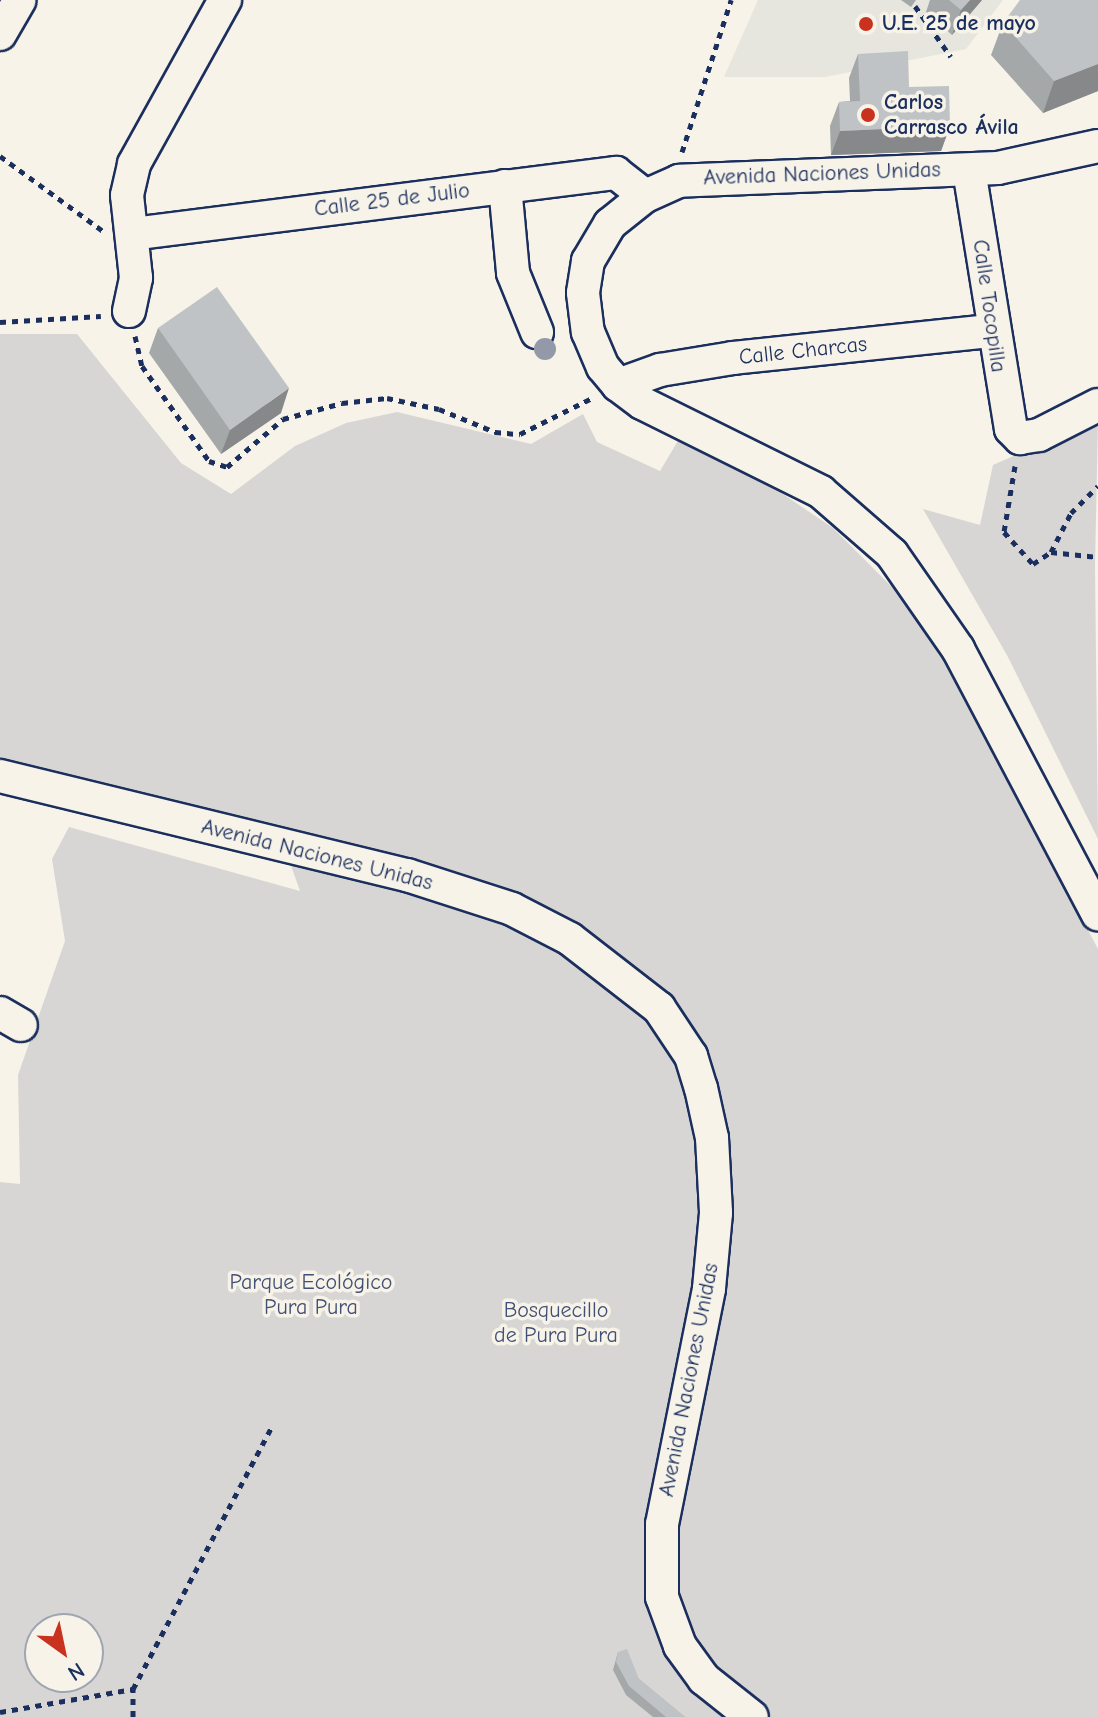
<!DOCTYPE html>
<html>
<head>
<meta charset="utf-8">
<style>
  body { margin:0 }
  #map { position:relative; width:1098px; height:1717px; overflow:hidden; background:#f7f3e8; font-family:"Comic Neue",sans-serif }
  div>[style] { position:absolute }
  .built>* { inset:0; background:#e6e5de }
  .green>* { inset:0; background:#d7d6d4 }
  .path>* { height:5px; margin-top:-2.5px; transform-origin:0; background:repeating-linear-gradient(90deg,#1b2f5e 0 6px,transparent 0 12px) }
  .roads { filter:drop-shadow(2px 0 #1b2f5e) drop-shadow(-2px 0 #1b2f5e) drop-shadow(0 2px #1b2f5e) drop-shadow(0 -2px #1b2f5e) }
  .minor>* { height:32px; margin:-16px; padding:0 16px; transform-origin:16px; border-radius:16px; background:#f7f3e8 }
  .trees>* { width:22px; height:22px; margin:-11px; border-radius:50%; background:#9399a9 }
  .wall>* { inset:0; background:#a5a8a9 }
  .shaded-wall>* { inset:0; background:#86888a }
  .building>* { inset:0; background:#c0c3c5 }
  .dots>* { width:22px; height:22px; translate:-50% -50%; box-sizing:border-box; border:4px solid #f7f3e8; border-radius:50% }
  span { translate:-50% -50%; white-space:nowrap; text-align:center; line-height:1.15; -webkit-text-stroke:7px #f7f3e8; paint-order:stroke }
  .poi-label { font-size:22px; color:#1b2f5e; font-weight:700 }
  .left { translate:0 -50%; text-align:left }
  .street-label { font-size:22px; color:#1b2f5e }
  .park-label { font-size:22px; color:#415076 }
  .north { position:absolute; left:24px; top:1613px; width:80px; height:80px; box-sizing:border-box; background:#f7f3e8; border:2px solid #9fa5b1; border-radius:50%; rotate:147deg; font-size:22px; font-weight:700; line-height:32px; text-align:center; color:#1b2f5e }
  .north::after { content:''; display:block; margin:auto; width:28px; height:36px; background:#c8321e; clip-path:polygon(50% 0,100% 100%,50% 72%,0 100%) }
</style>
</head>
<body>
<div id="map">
  <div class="built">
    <i style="clip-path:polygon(758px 0,1003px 0,966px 49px,825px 77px,724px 77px)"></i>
  </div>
  <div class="green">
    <i style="clip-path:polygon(evenodd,0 334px,77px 334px,181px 463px,231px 494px,295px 446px,346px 423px,397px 412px,531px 444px,583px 414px,597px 442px,660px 471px,679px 439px,774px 488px,833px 528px,902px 597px,954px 677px,1098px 949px,1098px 1717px,0 1717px,0 1182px,20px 1184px,18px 1075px,65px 941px,52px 859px,69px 827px,300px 891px,279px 832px,48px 776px,0 759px,0 334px,40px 1629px,88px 1629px,88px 1677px,40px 1677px,40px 1629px)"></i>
    <i style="clip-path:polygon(1098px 419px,1095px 566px,1098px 839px,1008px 657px,923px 509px,980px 525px,993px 465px)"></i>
  </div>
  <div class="path">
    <i style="left:915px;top:6px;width:62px;rotate:54.8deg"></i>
    <i style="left:682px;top:152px;width:160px;rotate:-72.1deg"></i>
    <i style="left:0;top:156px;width:127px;rotate:36.1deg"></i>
    <i style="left:0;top:322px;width:101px;rotate:-3.4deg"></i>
    <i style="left:135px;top:336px;width:31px;rotate:77deg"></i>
    <i style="left:142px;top:366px;width:116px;rotate:54.8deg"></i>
    <i style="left:209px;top:461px;width:19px;rotate:18deg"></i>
    <i style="left:227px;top:467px;width:74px;rotate:-40.6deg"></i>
    <i style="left:283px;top:419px;width:61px;rotate:-15.2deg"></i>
    <i style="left:342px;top:403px;width:45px;rotate:-6.3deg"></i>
    <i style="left:387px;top:398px;width:53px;rotate:11.9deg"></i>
    <i style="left:439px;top:409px;width:61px;rotate:22.3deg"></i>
    <i style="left:495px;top:432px;width:25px;rotate:5deg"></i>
    <i style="left:520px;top:434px;width:80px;rotate:-26.6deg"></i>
    <i style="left:1015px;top:466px;width:67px;rotate:99.5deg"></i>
    <i style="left:1004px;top:532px;width:43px;rotate:47.8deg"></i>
    <i style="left:1033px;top:564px;width:22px;rotate:-34deg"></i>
    <i style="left:1051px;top:552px;width:47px;rotate:6.1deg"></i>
    <i style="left:1051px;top:552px;width:44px;rotate:-62.9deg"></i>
    <i style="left:1071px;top:513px;width:38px;rotate:-45deg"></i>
    <i style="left:0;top:1712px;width:135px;rotate:-9.8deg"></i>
    <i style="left:133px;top:1717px;width:28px;rotate:-90deg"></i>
    <i style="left:133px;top:1689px;width:295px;rotate:-62.1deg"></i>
  </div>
  <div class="roads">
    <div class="minor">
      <i style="left:0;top:34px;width:39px;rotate:-60deg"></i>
      <i style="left:1098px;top:146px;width:102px;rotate:167.6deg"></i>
      <i style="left:998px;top:168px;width:319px;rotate:177.7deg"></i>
      <i style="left:679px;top:181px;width:37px;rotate:156deg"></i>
      <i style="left:645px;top:196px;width:45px;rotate:141.3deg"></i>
      <i style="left:610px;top:224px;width:43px;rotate:120.7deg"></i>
      <i style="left:588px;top:261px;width:32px;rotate:99deg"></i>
      <i style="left:583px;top:293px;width:39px;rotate:83deg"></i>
      <i style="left:588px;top:332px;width:38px;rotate:67deg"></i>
      <i style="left:603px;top:367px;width:23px;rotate:50deg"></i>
      <i style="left:618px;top:385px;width:30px;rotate:37deg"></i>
      <i style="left:642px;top:403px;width:200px;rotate:26.4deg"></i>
      <i style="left:821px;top:492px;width:94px;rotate:41.1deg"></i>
      <i style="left:892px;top:554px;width:116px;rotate:55.2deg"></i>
      <i style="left:958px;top:649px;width:300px;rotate:62.2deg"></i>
      <i style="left:969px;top:170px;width:262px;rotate:80.8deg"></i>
      <i style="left:1011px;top:429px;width:13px;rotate:45deg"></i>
      <i style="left:1020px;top:438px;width:19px;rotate:-9deg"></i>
      <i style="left:1039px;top:435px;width:66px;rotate:-27deg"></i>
      <i style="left:505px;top:186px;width:87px;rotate:84.7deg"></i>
      <i style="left:513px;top:273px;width:64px;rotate:67.9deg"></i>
      <i style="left:132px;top:234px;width:488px;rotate:-7.2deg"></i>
      <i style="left:616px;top:173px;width:37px;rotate:38deg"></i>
      <i style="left:129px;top:311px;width:34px;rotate:-78deg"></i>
      <i style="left:136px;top:278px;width:83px;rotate:-96.2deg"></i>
      <i style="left:127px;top:195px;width:32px;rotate:-77deg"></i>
      <i style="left:134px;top:164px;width:188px;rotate:-61deg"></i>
      <i style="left:618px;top:385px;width:45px;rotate:-19.7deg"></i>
      <i style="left:660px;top:370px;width:74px;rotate:-9.3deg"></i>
      <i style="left:733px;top:358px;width:259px;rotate:-6deg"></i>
      <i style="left:0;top:776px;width:419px;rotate:13.7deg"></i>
      <i style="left:407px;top:875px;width:110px;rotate:17.9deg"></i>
      <i style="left:512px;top:909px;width:65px;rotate:27.3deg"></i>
      <i style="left:570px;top:939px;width:113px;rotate:37.8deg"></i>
      <i style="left:659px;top:1008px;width:58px;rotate:56.3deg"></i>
      <i style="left:691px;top:1056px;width:34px;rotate:73deg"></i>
      <i style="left:701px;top:1088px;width:51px;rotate:77.6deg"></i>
      <i style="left:712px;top:1138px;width:75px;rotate:86.9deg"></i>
      <i style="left:716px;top:1213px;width:76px;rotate:95.3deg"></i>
      <i style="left:709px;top:1289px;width:240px;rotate:101.3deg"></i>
      <i style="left:662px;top:1524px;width:73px;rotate:90deg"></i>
      <i style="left:662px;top:1597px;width:52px;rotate:69.8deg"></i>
      <i style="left:680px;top:1646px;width:41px;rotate:54deg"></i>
      <i style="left:704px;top:1679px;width:61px;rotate:38.4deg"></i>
      <i style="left:0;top:1013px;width:24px;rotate:30deg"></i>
    </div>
  </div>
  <div class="trees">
    <i style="left:545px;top:349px"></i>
  </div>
  <div class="wall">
    <i style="clip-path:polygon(901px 0,916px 0,911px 7px)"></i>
    <i style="clip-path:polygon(930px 0,982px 0,952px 35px,926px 12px)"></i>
    <i style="clip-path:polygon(1098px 0,1098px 91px,1043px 113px,991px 55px,1003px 23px)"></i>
    <i style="clip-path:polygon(858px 54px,909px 87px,950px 126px,941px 151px,831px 155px,830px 126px,839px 102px,850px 101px,849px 78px)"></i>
    <i style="clip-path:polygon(158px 328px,281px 413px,221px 454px,149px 353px)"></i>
    <i style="clip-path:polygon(618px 1652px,639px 1679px,685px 1717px,653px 1717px,626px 1695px,613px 1670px)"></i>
  </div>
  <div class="shaded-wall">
    <i style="clip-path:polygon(970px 0,982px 0,952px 35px,961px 10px)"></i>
    <i style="clip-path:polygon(1098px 64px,1098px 91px,1043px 113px,1054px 81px)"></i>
    <i style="clip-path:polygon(950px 126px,941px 151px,831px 155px,840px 131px)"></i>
    <i style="clip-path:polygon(289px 388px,281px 413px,221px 454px,230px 430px)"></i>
  </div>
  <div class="building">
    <i style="clip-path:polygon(949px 0,970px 0,961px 10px)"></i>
    <i style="clip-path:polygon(1020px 0,1098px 0,1098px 64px,1054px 81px,1003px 23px)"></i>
    <i style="clip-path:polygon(908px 51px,909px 87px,949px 86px,950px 126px,840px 131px,839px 102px,860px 101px,858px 54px)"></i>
    <i style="clip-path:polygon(217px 287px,289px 388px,230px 430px,158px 328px)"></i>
    <i style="clip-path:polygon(627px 1649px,639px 1679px,685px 1717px,666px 1717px,629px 1686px,616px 1662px,618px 1652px)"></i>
  </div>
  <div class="dots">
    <i style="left:866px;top:24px;background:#c8321e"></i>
    <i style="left:868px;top:115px;background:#c8321e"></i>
  </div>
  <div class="poi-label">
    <span class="left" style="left:882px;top:24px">U.E. 25 de mayo</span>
    <span class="left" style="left:884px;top:115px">Carlos<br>Carrasco Ávila</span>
  </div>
  <div class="street-label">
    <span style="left:822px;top:174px;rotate:-2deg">Avenida Naciones Unidas</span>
    <span style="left:392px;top:200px;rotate:-7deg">Calle 25 de Julio</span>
    <span style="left:989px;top:306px;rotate:82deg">Calle Tocopilla</span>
    <span style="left:803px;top:351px;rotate:-6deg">Calle Charcas</span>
    <span style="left:317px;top:855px;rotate:14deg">Avenida Naciones Unidas</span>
    <span style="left:689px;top:1380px;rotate:-79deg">Avenida Naciones Unidas</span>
  </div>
  <div class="park-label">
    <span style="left:311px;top:1295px">Parque Ecológico<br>Pura Pura</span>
    <span style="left:556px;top:1323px">Bosquecillo<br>de Pura Pura</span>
  </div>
  <div class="north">N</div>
</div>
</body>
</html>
